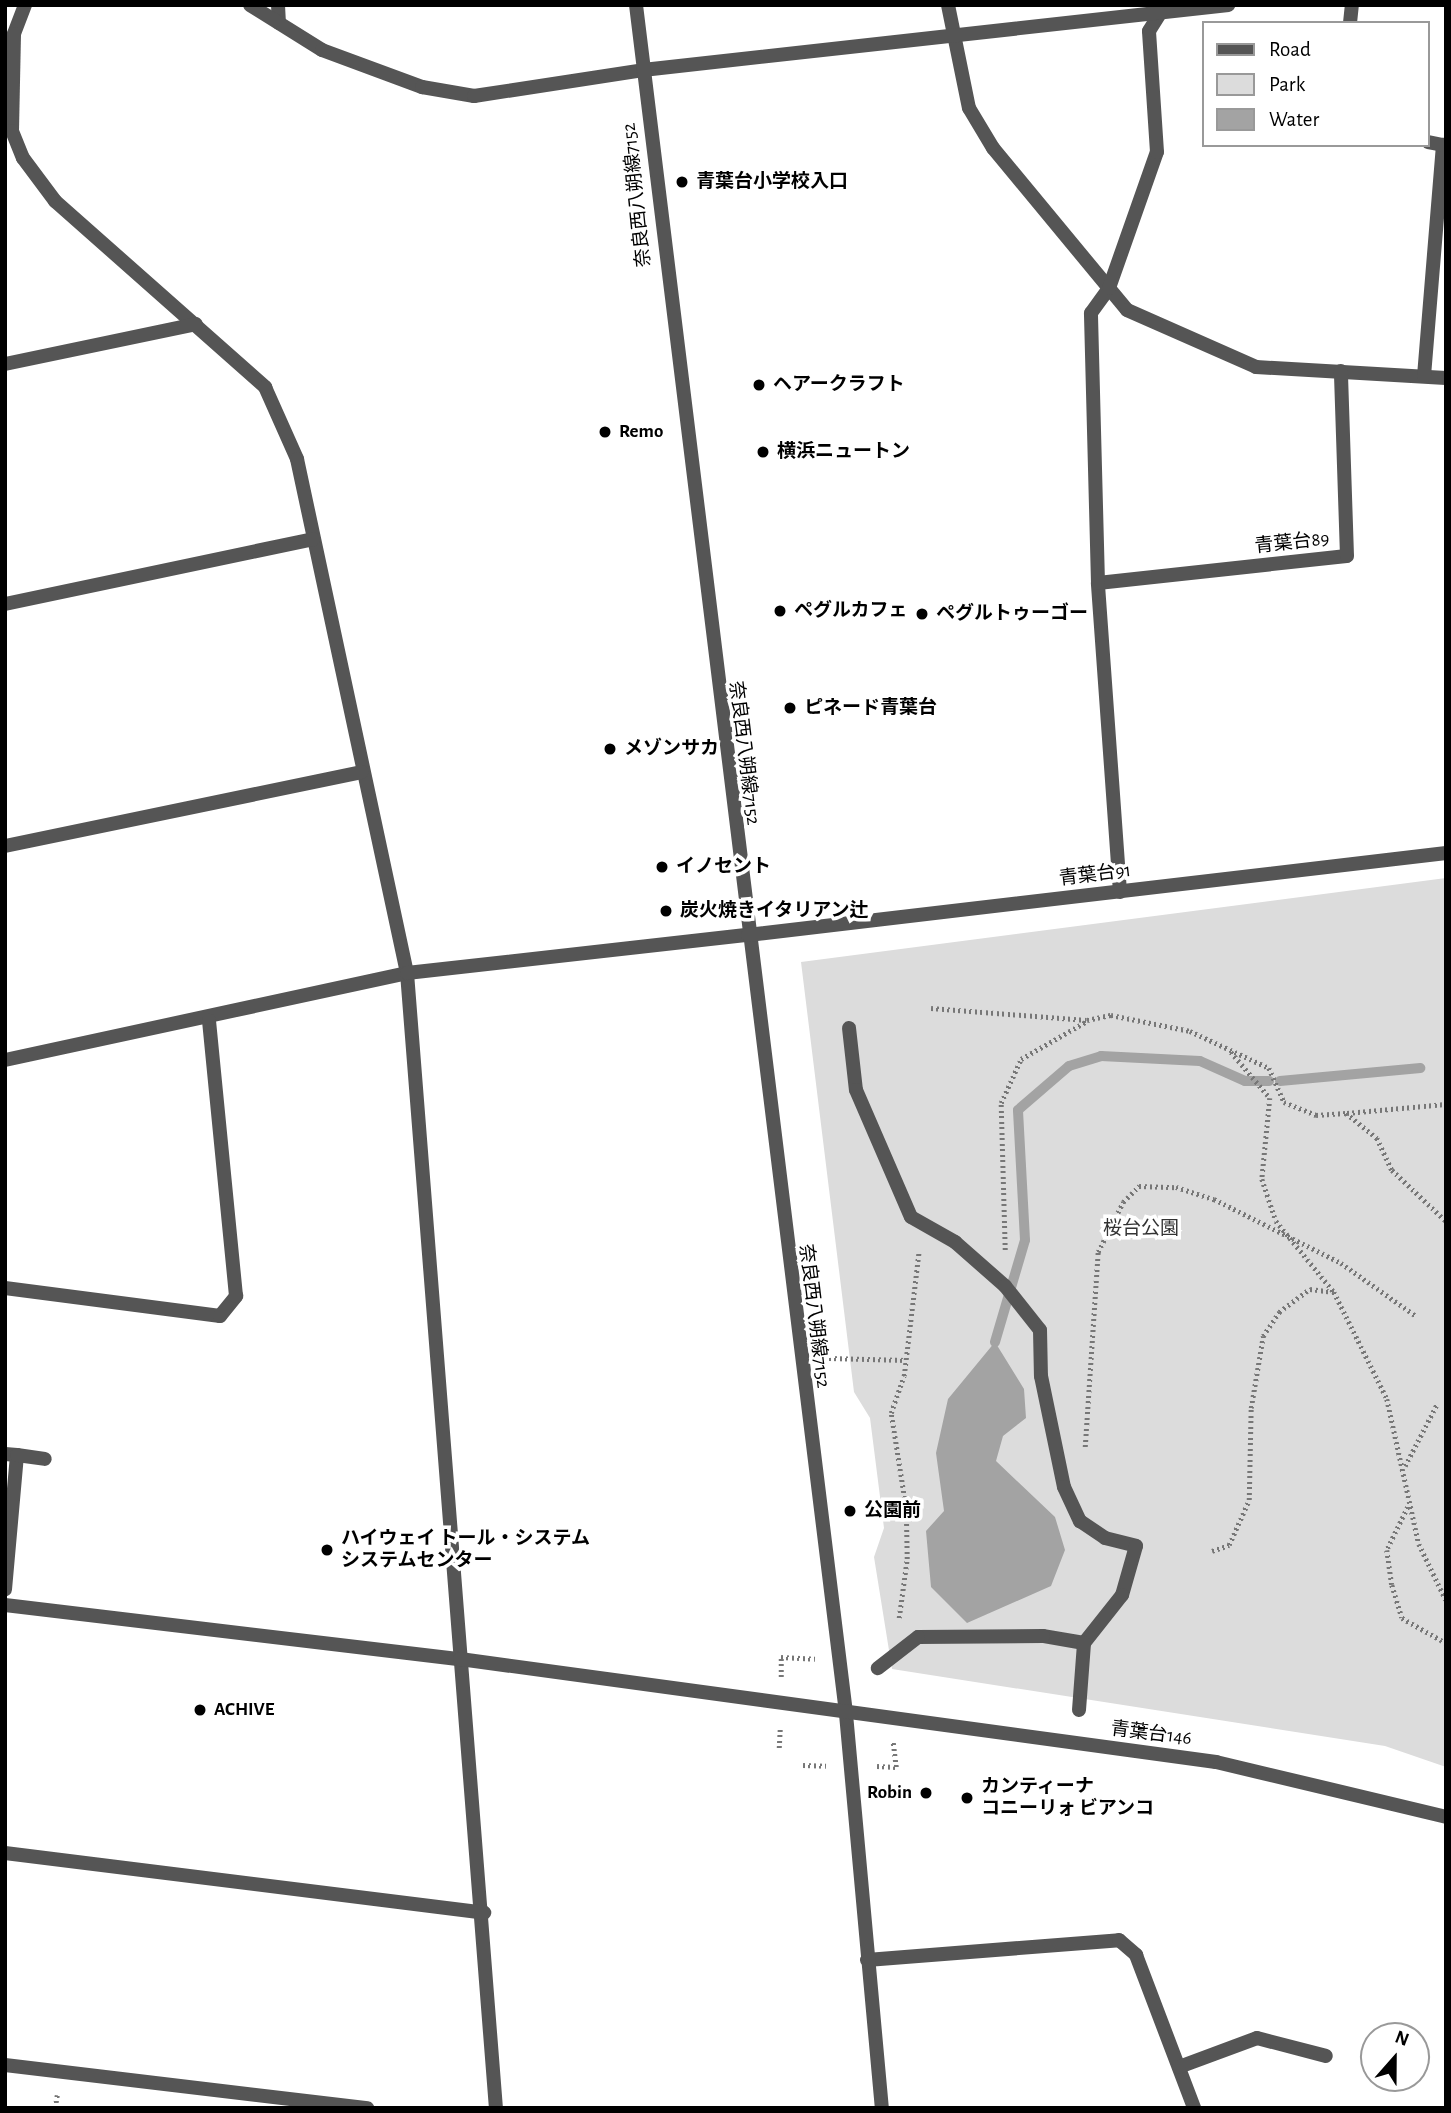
<!DOCTYPE html>
<html>
<head>
<meta charset="utf-8">
<style>
  body { margin:0 }
  #map { position:relative; width:1451px; height:2113px; overflow:hidden; background:#fff; font-family:"Alegreya Sans","Noto Sans JP",sans-serif }
  div>[style] { position:absolute }
  .green>* { inset:0; background:#dcdcdc }
  .water>* { inset:0; background:#a3a3a3 }
  .stream>* { height:10px; margin:-5px; padding:0 5px; transform-origin:5px; border-radius:5px; background:#a3a3a3 }
  .path>* { height:4.5px; margin-top:-2.25px; transform-origin:0; background:repeating-linear-gradient(90deg,#777 0 2px,transparent 0 5.5px) }
  .pedestrian>* { height:14px; margin:-7px; padding:0 7px; transform-origin:7px; border-radius:7px; background:#555 }
  .minor>* { height:14px; margin:-7px; padding:0 7px; transform-origin:7px; border-radius:7px; background:#555 }
  .tertiary>* { height:14px; margin:-7px; padding:0 7px; transform-origin:7px; border-radius:7px; background:#555 }
  .dots>* { width:19px; height:19px; translate:-50% -50%; box-sizing:border-box; border:4px solid #fff; border-radius:50% }
  span { translate:-50% -50%; white-space:nowrap; text-align:center; line-height:1.15; -webkit-text-stroke:7px #fff; paint-order:stroke }
  .poi-label { font-size:19px; color:#000; font-weight:700 }
  .left { translate:0 -50%; text-align:left }
  .right { translate:-100% -50%; text-align:right }
  .street-label { font-size:19px; color:#000 }
  .park-label { font-size:19px; color:#333 }
  .frame { position:absolute; inset:0; border:7px solid #000; pointer-events:none }
  .legend { position:absolute; left:1202px; top:21px; width:228px; height:126px; box-sizing:border-box; background:#fff; border:2px solid #999; margin:0; padding:9px 12px; list-style:none; font-size:21px; color:#000 }
  .legend li { display:flex; align-items:center; gap:14px; height:35px }
  .legend b { width:35px; border:2px solid #999 }
  .north { position:absolute; left:1360px; top:2022px; width:70px; height:70px; box-sizing:border-box; background:#fff; border:2px solid #999; border-radius:50%; rotate:21deg; font-size:19px; font-weight:700; line-height:28px; text-align:center; color:#000 }
  .north::after { content:''; display:block; margin:auto; width:24px; height:32px; background:#000; clip-path:polygon(50% 0,100% 100%,50% 72%,0 100%) }
</style>
</head>
<body>
<div id="map">
  <div class="green">
    <i style="clip-path:polygon(1446px 878px,1446px 1767px,1385px 1746px,892px 1669px,874px 1557px,884px 1528px,870px 1418px,854px 1392px,801px 962px)"></i>
  </div>
  <div class="water">
    <i style="clip-path:polygon(995px 1342px,1024px 1389px,1026px 1418px,1003px 1436px,996px 1461px,1055px 1517px,1065px 1550px,1051px 1586px,967px 1623px,931px 1587px,926px 1531px,944px 1511px,936px 1453px,948px 1399px)"></i>
  </div>
  <div class="stream">
    <i style="left:1280px;top:1081px;width:141px;rotate:-5.3deg"></i>
    <i style="left:995px;top:1342px;width:106px;rotate:-73.6deg"></i>
    <i style="left:1025px;top:1240px;width:130px;rotate:-93.1deg"></i>
    <i style="left:1018px;top:1110px;width:67px;rotate:-40.8deg"></i>
    <i style="left:1069px;top:1066px;width:34px;rotate:-17deg"></i>
    <i style="left:1101px;top:1056px;width:99px;rotate:2.9deg"></i>
    <i style="left:1200px;top:1061px;width:49px;rotate:24deg"></i>
    <i style="left:1245px;top:1081px;width:24px"></i>
  </div>
  <div class="path">
    <i style="left:931px;top:1008px;width:156px;rotate:4.4deg"></i>
    <i style="left:1087px;top:1020px;width:25px;rotate:-12deg"></i>
    <i style="left:1111px;top:1015px;width:81px;rotate:11.4deg"></i>
    <i style="left:1190px;top:1031px;width:87px;rotate:25.1deg"></i>
    <i style="left:1269px;top:1068px;width:37px;rotate:66deg"></i>
    <i style="left:1284px;top:1102px;width:35px;rotate:22deg"></i>
    <i style="left:1316px;top:1115px;width:30px;rotate:-4deg"></i>
    <i style="left:1346px;top:1113px;width:40px;rotate:39deg"></i>
    <i style="left:1377px;top:1138px;width:35px;rotate:65deg"></i>
    <i style="left:1392px;top:1170px;width:74px;rotate:43.4deg"></i>
    <i style="left:1231px;top:1052px;width:60px;rotate:49.7deg"></i>
    <i style="left:1270px;top:1098px;width:81px;rotate:95.6deg"></i>
    <i style="left:1262px;top:1179px;width:44px;rotate:71.6deg"></i>
    <i style="left:1276px;top:1221px;width:92px;rotate:50.8deg"></i>
    <i style="left:1347px;top:1113px;width:99px;rotate:-5.2deg"></i>
    <i style="left:1005px;top:1250px;width:147px;rotate:-91.6deg"></i>
    <i style="left:1001px;top:1103px;width:48px;rotate:-65.6deg"></i>
    <i style="left:1021px;top:1059px;width:76px;rotate:-29.9deg"></i>
    <i style="left:829px;top:1358px;width:77px;rotate:1.5deg"></i>
    <i style="left:1085px;top:1447px;width:195px;rotate:-86.2deg"></i>
    <i style="left:1098px;top:1252px;width:56px;rotate:-63.4deg"></i>
    <i style="left:1123px;top:1202px;width:23px;rotate:-45deg"></i>
    <i style="left:1139px;top:1186px;width:37px;rotate:2deg"></i>
    <i style="left:1176px;top:1187px;width:40px;rotate:18deg"></i>
    <i style="left:1214px;top:1199px;width:142px;rotate:26.7deg"></i>
    <i style="left:1341px;top:1263px;width:92px;rotate:35.2deg"></i>
    <i style="left:1405px;top:1466px;width:70px;rotate:-62.7deg"></i>
    <i style="left:1408px;top:1507px;width:48px;rotate:116deg"></i>
    <i style="left:1387px;top:1550px;width:35px;rotate:82deg"></i>
    <i style="left:1392px;top:1585px;width:34px;rotate:73deg"></i>
    <i style="left:1402px;top:1618px;width:51px;rotate:29.6deg"></i>
    <i style="left:1212px;top:1551px;width:18px;rotate:-19deg"></i>
    <i style="left:1229px;top:1545px;width:49px;rotate:-66deg"></i>
    <i style="left:1249px;top:1500px;width:92px;rotate:-88.8deg"></i>
    <i style="left:1251px;top:1408px;width:73px;rotate:-80.5deg"></i>
    <i style="left:1263px;top:1336px;width:29px;rotate:-56deg"></i>
    <i style="left:1279px;top:1312px;width:39px;rotate:-37deg"></i>
    <i style="left:1310px;top:1289px;width:24px;rotate:7deg"></i>
    <i style="left:1334px;top:1292px;width:119px;rotate:63.6deg"></i>
    <i style="left:1387px;top:1399px;width:148px;rotate:77.6deg"></i>
    <i style="left:1419px;top:1544px;width:62px;rotate:64.3deg"></i>
    <i style="left:899px;top:1618px;width:60px;rotate:-82.3deg"></i>
    <i style="left:907px;top:1559px;width:50px;rotate:-91.1deg"></i>
    <i style="left:906px;top:1509px;width:97px;rotate:-98.9deg"></i>
    <i style="left:891px;top:1413px;width:39px;rotate:-71deg"></i>
    <i style="left:904px;top:1376px;width:126px;rotate:-83.2deg"></i>
    <i style="left:781px;top:1677px;width:20px;rotate:-90deg"></i>
    <i style="left:781px;top:1657px;width:34px;rotate:3deg"></i>
    <i style="left:779px;top:1748px;width:20px;rotate:-87deg"></i>
    <i style="left:803px;top:1765px;width:23px;rotate:2deg"></i>
    <i style="left:877px;top:1766px;width:19px;rotate:3deg"></i>
    <i style="left:896px;top:1767px;width:25px;rotate:-97deg"></i>
    <i style="left:55px;top:2108px;width:13px;rotate:-81deg"></i>
  </div>
  <div class="pedestrian">
    <i style="left:849px;top:1028px;width:62px;rotate:83.6deg"></i>
    <i style="left:856px;top:1090px;width:138px;rotate:66.6deg"></i>
    <i style="left:911px;top:1217px;width:51px;rotate:29.6deg"></i>
    <i style="left:955px;top:1242px;width:67px;rotate:41.3deg"></i>
    <i style="left:1005px;top:1286px;width:56px;rotate:51.5deg"></i>
    <i style="left:1040px;top:1330px;width:46px;rotate:88.8deg"></i>
    <i style="left:1041px;top:1376px;width:113px;rotate:78.3deg"></i>
    <i style="left:1064px;top:1487px;width:38px;rotate:65deg"></i>
    <i style="left:1080px;top:1521px;width:30px;rotate:34deg"></i>
    <i style="left:1105px;top:1538px;width:32px;rotate:14deg"></i>
    <i style="left:1136px;top:1546px;width:51px;rotate:105.9deg"></i>
    <i style="left:1122px;top:1595px;width:61px;rotate:128.4deg"></i>
    <i style="left:1084px;top:1643px;width:42px;rotate:-170.3deg"></i>
    <i style="left:1043px;top:1636px;width:125px;rotate:179.5deg"></i>
    <i style="left:918px;top:1637px;width:51px;rotate:142.2deg"></i>
    <i style="left:1079px;top:1710px;width:67px;rotate:-85.7deg"></i>
  </div>
  <div class="minor">
    <i style="left:25px;top:5px;width:31px;rotate:111deg"></i>
    <i style="left:14px;top:34px;width:97px;rotate:91.2deg"></i>
    <i style="left:12px;top:131px;width:29px;rotate:68deg"></i>
    <i style="left:23px;top:158px;width:54px;rotate:53.3deg"></i>
    <i style="left:55px;top:201px;width:281px;rotate:41.5deg"></i>
    <i style="left:265px;top:387px;width:79px;rotate:66deg"></i>
    <i style="left:297px;top:459px;width:526px;rotate:77.92deg"></i>
    <i style="left:407px;top:973px;width:1138px;rotate:85.52deg"></i>
    <i style="left:278px;top:5px;width:18px;rotate:87deg"></i>
    <i style="left:948px;top:5px;width:105px;rotate:78.5deg"></i>
    <i style="left:969px;top:108px;width:47px;rotate:59deg"></i>
    <i style="left:993px;top:148px;width:210px;rotate:50.4deg"></i>
    <i style="left:1127px;top:310px;width:141px;rotate:23.8deg"></i>
    <i style="left:1256px;top:367px;width:190px;rotate:3.3deg"></i>
    <i style="left:1350px;top:23px;width:18px;rotate:-84deg"></i>
    <i style="left:5px;top:364px;width:195px;rotate:-11.8deg"></i>
    <i style="left:1424px;top:376px;width:232px;rotate:-85.3deg"></i>
    <i style="left:1443px;top:145px;width:15px;rotate:-169deg"></i>
    <i style="left:1098px;top:583px;width:250px;rotate:-6.2deg"></i>
    <i style="left:1347px;top:556px;width:185px;rotate:-91.9deg"></i>
    <i style="left:5px;top:604px;width:315px;rotate:-11.9deg"></i>
    <i style="left:5px;top:846px;width:364px;rotate:-11.7deg"></i>
    <i style="left:1120px;top:892px;width:310px;rotate:-94.1deg"></i>
    <i style="left:1098px;top:583px;width:270px;rotate:-91.5deg"></i>
    <i style="left:1091px;top:313px;width:31px;rotate:-54deg"></i>
    <i style="left:1109px;top:288px;width:144px;rotate:-70.6deg"></i>
    <i style="left:1157px;top:152px;width:121px;rotate:-93.8deg"></i>
    <i style="left:1149px;top:31px;width:31px;rotate:-58deg"></i>
    <i style="left:5px;top:1060px;width:411px;rotate:-12.2deg"></i>
    <i style="left:407px;top:973px;width:343px;rotate:-6.4deg"></i>
    <i style="left:5px;top:1288px;width:217px;rotate:7.4deg"></i>
    <i style="left:220px;top:1316px;width:26px;rotate:-51deg"></i>
    <i style="left:236px;top:1296px;width:277px;rotate:-95.6deg"></i>
    <i style="left:5px;top:1454px;width:12px;rotate:5deg"></i>
    <i style="left:17px;top:1455px;width:135px;rotate:95.1deg"></i>
    <i style="left:17px;top:1455px;width:28px;rotate:8deg"></i>
    <i style="left:5px;top:1853px;width:483px;rotate:7.1deg"></i>
    <i style="left:867px;top:1960px;width:253px;rotate:-4.5deg"></i>
    <i style="left:1119px;top:1940px;width:23px;rotate:41deg"></i>
    <i style="left:1136px;top:1955px;width:164px;rotate:69.2deg"></i>
    <i style="left:5px;top:2065px;width:365px;rotate:6.8deg"></i>
    <i style="left:1179px;top:2067px;width:83px;rotate:-20.4deg"></i>
    <i style="left:1257px;top:2038px;width:71px;rotate:14.6deg"></i>
  </div>
  <div class="tertiary">
    <i style="left:250px;top:5px;width:85px;rotate:32deg"></i>
    <i style="left:322px;top:50px;width:107px;rotate:20.3deg"></i>
    <i style="left:422px;top:87px;width:53px;rotate:9.8deg"></i>
    <i style="left:474px;top:96px;width:171px;rotate:-8.7deg"></i>
    <i style="left:643px;top:70px;width:589px;rotate:-6.34deg"></i>
    <i style="left:636px;top:5px;width:1722px;rotate:82.99deg"></i>
    <i style="left:846px;top:1714px;width:396px;rotate:84.8deg"></i>
    <i style="left:748px;top:935px;width:703px;rotate:-6.7deg"></i>
    <i style="left:5px;top:1605px;width:458px;rotate:6.8deg"></i>
    <i style="left:460px;top:1659px;width:763px;rotate:7.76deg"></i>
    <i style="left:1216px;top:1762px;width:236px;rotate:13.4deg"></i>
  </div>
  <div class="dots">
    <i style="left:682px;top:182px;background:#000"></i>
    <i style="left:759px;top:385px;background:#000"></i>
    <i style="left:605px;top:432px;background:#000"></i>
    <i style="left:763px;top:452px;background:#000"></i>
    <i style="left:780px;top:611px;background:#000"></i>
    <i style="left:922px;top:614px;background:#000"></i>
    <i style="left:790px;top:708px;background:#000"></i>
    <i style="left:610px;top:749px;background:#000"></i>
    <i style="left:662px;top:867px;background:#000"></i>
    <i style="left:666px;top:911px;background:#000"></i>
    <i style="left:850px;top:1511px;background:#000"></i>
    <i style="left:327px;top:1550px;background:#000"></i>
    <i style="left:200px;top:1710px;background:#000"></i>
    <i style="left:926px;top:1793px;background:#000"></i>
    <i style="left:967px;top:1798px;background:#000"></i>
  </div>
  <div class="poi-label">
    <span class="left" style="left:696px;top:182px">青葉台小学校入口</span>
    <span class="left" style="left:773px;top:385px">ヘアークラフト</span>
    <span class="left" style="left:619px;top:432px">Remo</span>
    <span class="left" style="left:777px;top:452px">横浜ニュートン</span>
    <span class="left" style="left:794px;top:611px">ペグルカフェ</span>
    <span class="left" style="left:936px;top:614px">ペグルトゥーゴー</span>
    <span class="left" style="left:804px;top:708px">ピネード青葉台</span>
    <span class="left" style="left:624px;top:749px">メゾンサカ</span>
    <span class="left" style="left:676px;top:867px">イノセント</span>
    <span class="left" style="left:680px;top:911px">炭火焼きイタリアン辻</span>
    <span class="left" style="left:864px;top:1511px">公園前</span>
    <span class="left" style="left:341px;top:1550px">ハイウェイ トール・システム<br>システムセンター</span>
    <span class="left" style="left:214px;top:1710px">ACHIVE</span>
    <span class="left" style="left:981px;top:1798px">カンティーナ<br>コニーリォ ビアンコ</span>
    <span class="right" style="left:912px;top:1793px">Robin</span>
  </div>
  <div class="street-label">
    <span style="left:637px;top:195px;rotate:-96deg">奈良西八朔線7152</span>
    <span style="left:1292px;top:543px;rotate:-6deg">青葉台89</span>
    <span style="left:744px;top:753px;rotate:83deg">奈良西八朔線7152</span>
    <span style="left:1095px;top:875px;rotate:-7deg">青葉台91</span>
    <span style="left:814px;top:1316px;rotate:83deg">奈良西八朔線7152</span>
    <span style="left:1151px;top:1734px;rotate:7deg">青葉台146</span>
  </div>
  <div class="park-label">
    <span style="left:1141px;top:1229px">桜台公園</span>
  </div>
  <div class="frame"></div>
  <ul class="legend">
  <li><b style="height:9px;background:#555"></b>Road</li>
  <li><b style="height:19px;background:#dcdcdc"></b>Park</li>
  <li><b style="height:19px;background:#a3a3a3"></b>Water</li>
  </ul>
  <div class="north">N</div>
</div>
</body>
</html>
